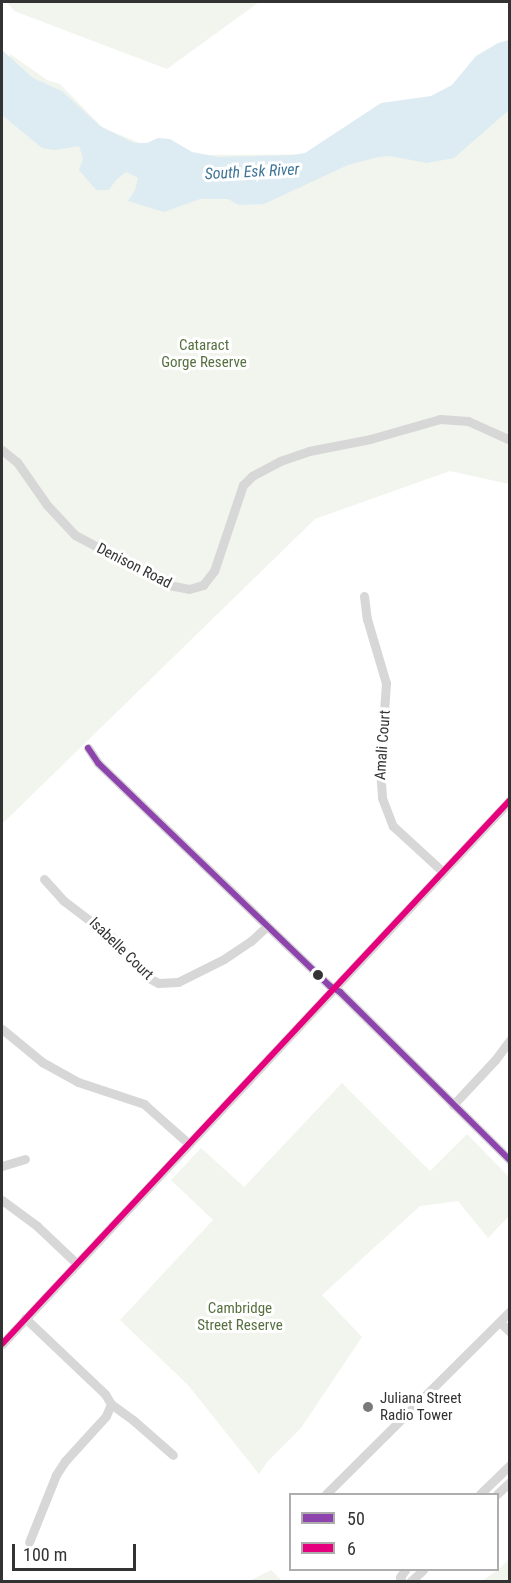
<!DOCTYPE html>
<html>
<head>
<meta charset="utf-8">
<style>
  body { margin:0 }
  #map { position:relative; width:511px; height:1583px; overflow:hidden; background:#fff; font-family:"Roboto Condensed",sans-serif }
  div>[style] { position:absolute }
  .green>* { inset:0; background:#f1f5ed }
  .water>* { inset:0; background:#ddebf3 }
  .minor>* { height:9px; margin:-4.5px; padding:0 4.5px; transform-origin:4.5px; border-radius:4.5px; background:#d7d7d7 }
  .bus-1>* { height:6px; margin:-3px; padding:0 3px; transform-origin:3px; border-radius:3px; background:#8e44ad }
  .bus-2>* { height:6px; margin:-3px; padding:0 3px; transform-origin:3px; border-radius:3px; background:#e5007d }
  .dots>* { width:16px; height:16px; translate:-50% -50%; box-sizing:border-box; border:3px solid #fff; border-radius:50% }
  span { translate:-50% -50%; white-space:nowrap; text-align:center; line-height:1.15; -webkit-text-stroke:6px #fff; paint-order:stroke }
  .park-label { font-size:15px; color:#56703f }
  .street-label { font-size:15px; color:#333 }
  .poi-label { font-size:15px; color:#333 }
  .left { translate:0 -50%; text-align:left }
  .water-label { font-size:16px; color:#3f7597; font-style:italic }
  .frame { position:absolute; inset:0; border:3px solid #333; pointer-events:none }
  .legend { position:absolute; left:289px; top:1493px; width:210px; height:78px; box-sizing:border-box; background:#fff; border:2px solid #adadad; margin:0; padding:8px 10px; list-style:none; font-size:18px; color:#333 }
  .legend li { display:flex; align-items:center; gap:12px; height:30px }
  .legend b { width:30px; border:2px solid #adadad }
  .scale { position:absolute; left:12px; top:1544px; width:124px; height:27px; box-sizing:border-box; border:3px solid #333; border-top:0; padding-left:8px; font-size:18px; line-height:21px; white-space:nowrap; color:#333; -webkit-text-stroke:4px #fff; paint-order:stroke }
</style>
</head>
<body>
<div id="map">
  <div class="green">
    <i style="clip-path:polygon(7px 2px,259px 2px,167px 69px,14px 11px)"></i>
    <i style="clip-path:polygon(10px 54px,47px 80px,60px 84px,103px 128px,145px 145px,193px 155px,379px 154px,509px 73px,509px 484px,450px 471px,315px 519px,2px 824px,2px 99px)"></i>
    <i style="clip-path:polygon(342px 1083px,430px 1171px,467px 1134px,509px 1177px,509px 1216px,488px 1238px,458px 1201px,420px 1206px,322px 1295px,362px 1337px,301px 1428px,268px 1461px,259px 1474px,188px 1385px,120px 1320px,213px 1220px,171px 1180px,201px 1148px,244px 1187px)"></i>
    <i style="clip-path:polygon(509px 1559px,509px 1581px,482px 1581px,498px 1570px)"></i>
    <i style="clip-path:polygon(271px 1570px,282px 1581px,249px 1581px)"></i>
  </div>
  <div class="water">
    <i style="clip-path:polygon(509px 40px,509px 110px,454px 158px,427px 163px,390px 156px,378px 157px,348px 165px,264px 204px,239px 205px,228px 199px,200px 199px,164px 212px,128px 201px,135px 190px,138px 178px,126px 172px,116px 180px,109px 190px,96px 190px,79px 170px,83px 158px,79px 146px,55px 150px,42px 148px,2px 115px,2px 50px,33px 78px,62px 91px,100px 126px,134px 143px,147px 143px,158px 138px,170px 139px,192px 152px,219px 157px,293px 155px,305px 153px,381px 103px,431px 96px,452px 85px,476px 56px,498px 43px)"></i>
  </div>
  <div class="minor">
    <i style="left:2px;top:450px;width:19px;rotate:39deg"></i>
    <i style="left:17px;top:462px;width:52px;rotate:55.1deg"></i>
    <i style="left:47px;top:505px;width:41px;rotate:47deg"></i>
    <i style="left:75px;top:535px;width:106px;rotate:28deg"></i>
    <i style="left:169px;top:585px;width:20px;rotate:11deg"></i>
    <i style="left:189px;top:589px;width:15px;rotate:-16deg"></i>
    <i style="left:203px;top:585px;width:18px;rotate:-52deg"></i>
    <i style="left:214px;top:571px;width:91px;rotate:-71.4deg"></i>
    <i style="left:243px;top:485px;width:13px;rotate:-45deg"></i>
    <i style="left:252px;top:476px;width:32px;rotate:-28deg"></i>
    <i style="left:280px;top:461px;width:31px;rotate:-19deg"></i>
    <i style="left:309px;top:451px;width:62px;rotate:-11.1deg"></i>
    <i style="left:370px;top:439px;width:73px;rotate:-15.9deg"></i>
    <i style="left:440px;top:419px;width:28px;rotate:4deg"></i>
    <i style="left:468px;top:421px;width:46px;rotate:24.3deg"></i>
    <i style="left:364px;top:596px;width:23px;rotate:83deg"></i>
    <i style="left:367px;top:619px;width:67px;rotate:73.5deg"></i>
    <i style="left:386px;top:683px;width:85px;rotate:94deg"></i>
    <i style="left:380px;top:768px;width:30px;rotate:86deg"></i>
    <i style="left:382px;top:798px;width:30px;rotate:69deg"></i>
    <i style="left:393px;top:826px;width:68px;rotate:42.6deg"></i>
    <i style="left:88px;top:748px;width:18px;rotate:56deg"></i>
    <i style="left:98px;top:763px;width:322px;rotate:43.9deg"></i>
    <i style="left:330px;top:986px;width:12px;rotate:31deg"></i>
    <i style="left:340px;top:992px;width:239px;rotate:44.7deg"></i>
    <i style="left:44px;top:879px;width:30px;rotate:48deg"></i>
    <i style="left:64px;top:901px;width:63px;rotate:37.2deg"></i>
    <i style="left:114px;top:939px;width:48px;rotate:50deg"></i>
    <i style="left:145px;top:976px;width:15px;rotate:28deg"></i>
    <i style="left:158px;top:983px;width:20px;rotate:-3deg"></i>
    <i style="left:178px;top:982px;width:51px;rotate:-26.6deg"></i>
    <i style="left:224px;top:959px;width:32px;rotate:-34deg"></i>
    <i style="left:251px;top:941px;width:22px;rotate:-43deg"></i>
    <i style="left:2px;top:1029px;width:52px;rotate:39.5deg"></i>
    <i style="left:42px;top:1062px;width:41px;rotate:29.1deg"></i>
    <i style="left:78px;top:1082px;width:70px;rotate:18.4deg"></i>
    <i style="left:144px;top:1104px;width:60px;rotate:41.6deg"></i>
    <i style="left:453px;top:1105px;width:62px;rotate:-47deg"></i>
    <i style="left:495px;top:1060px;width:25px;rotate:-53deg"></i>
    <i style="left:2px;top:1166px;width:24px;rotate:-17deg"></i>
    <i style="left:2px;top:1200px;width:44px;rotate:36.6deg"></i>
    <i style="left:37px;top:1226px;width:55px;rotate:43.5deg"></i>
    <i style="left:25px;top:1318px;width:110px;rotate:43.5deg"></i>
    <i style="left:105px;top:1394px;width:12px;rotate:59deg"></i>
    <i style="left:111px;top:1404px;width:13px;rotate:113deg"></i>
    <i style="left:106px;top:1416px;width:61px;rotate:132.3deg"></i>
    <i style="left:65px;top:1461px;width:17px;rotate:123deg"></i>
    <i style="left:56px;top:1475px;width:72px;rotate:111.9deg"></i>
    <i style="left:500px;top:1322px;width:14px;rotate:45deg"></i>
    <i style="left:2px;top:1344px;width:744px;rotate:-46.96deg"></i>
    <i style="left:111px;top:1404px;width:27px;rotate:36deg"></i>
    <i style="left:133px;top:1420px;width:53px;rotate:41.2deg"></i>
    <i style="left:326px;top:1494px;width:260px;rotate:-44.8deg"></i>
    <i style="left:480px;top:1494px;width:42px;rotate:-44deg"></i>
    <i style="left:497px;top:1494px;width:18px;rotate:-43deg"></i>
    <i style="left:402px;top:1582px;width:5px;rotate:-112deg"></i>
    <i style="left:400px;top:1577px;width:9px;rotate:-54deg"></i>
    <i style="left:410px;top:1582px;width:18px;rotate:-43deg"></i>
  </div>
  <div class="bus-1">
    <i style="left:88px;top:748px;width:18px;rotate:56deg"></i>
    <i style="left:98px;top:763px;width:322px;rotate:43.9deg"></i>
    <i style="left:330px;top:986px;width:12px;rotate:31deg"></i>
    <i style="left:340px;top:992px;width:239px;rotate:44.7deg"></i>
  </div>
  <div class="bus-2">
    <i style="left:2px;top:1344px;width:744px;rotate:-46.96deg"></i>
  </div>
  <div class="dots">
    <i style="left:318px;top:975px;background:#333"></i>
    <i style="left:368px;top:1407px;background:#7a7a7a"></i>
  </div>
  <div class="park-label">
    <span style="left:204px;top:354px">Cataract<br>Gorge Reserve</span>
    <span style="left:240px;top:1317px">Cambridge<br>Street Reserve</span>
  </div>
  <div class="street-label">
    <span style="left:134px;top:566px;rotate:27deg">Denison Road</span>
    <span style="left:383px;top:745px;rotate:-86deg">Amali Court</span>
    <span style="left:121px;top:949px;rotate:44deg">Isabelle Court</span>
  </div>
  <div class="poi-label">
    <span class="left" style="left:380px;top:1407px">Juliana Street<br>Radio Tower</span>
  </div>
  <div class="water-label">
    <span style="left:252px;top:172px;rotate:-3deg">South Esk River</span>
  </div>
  <div class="frame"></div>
  <ul class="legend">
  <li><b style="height:8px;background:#8e44ad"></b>50</li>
  <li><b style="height:8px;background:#e5007d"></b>6</li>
  </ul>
  <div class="scale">100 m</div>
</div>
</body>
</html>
